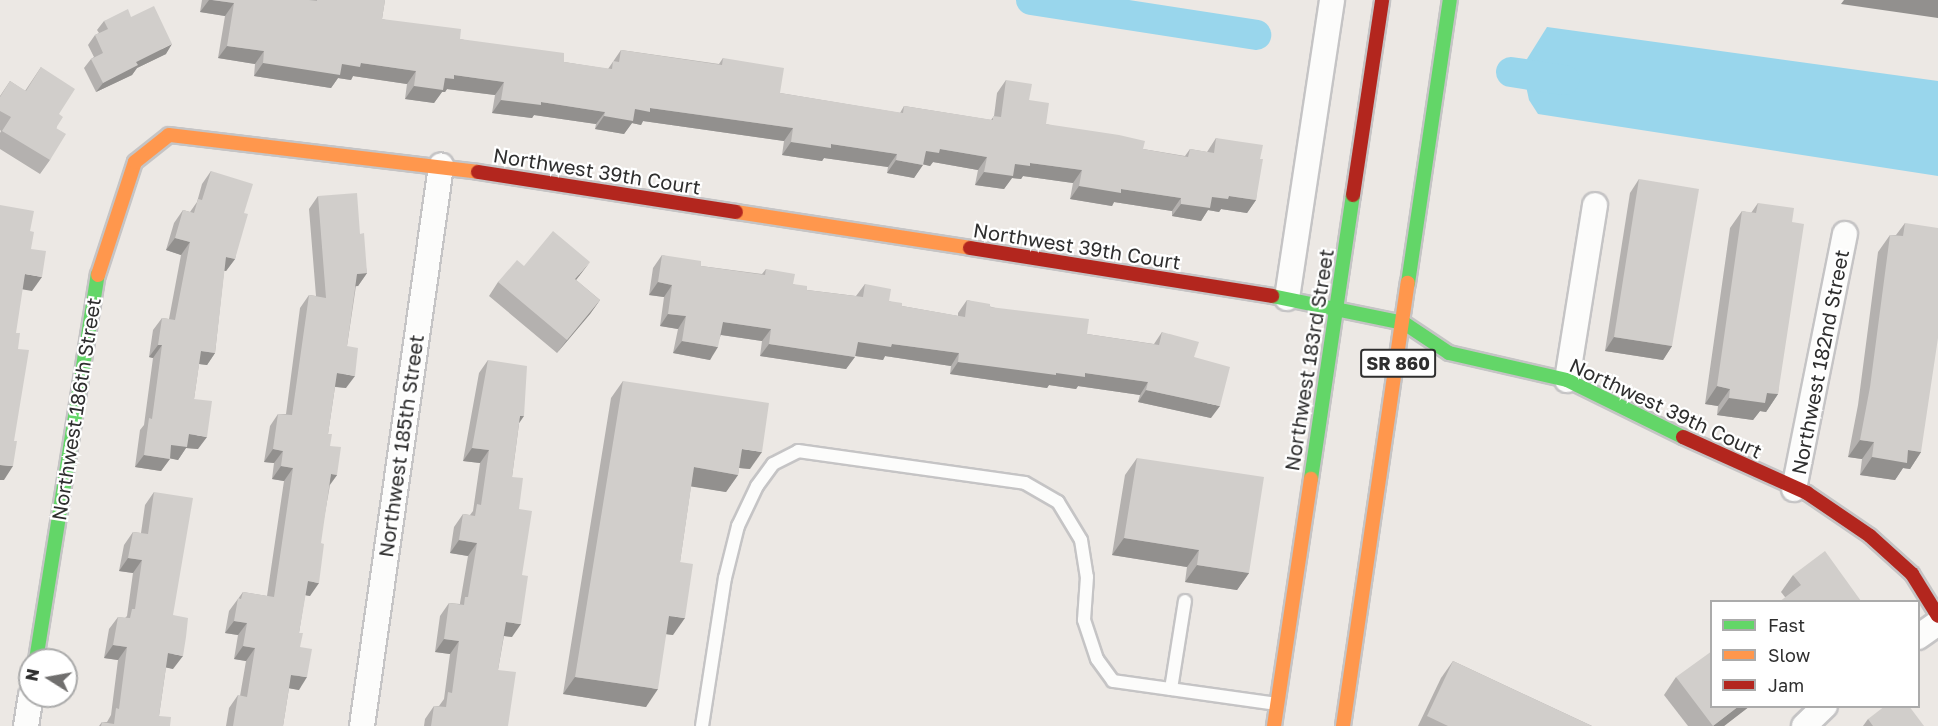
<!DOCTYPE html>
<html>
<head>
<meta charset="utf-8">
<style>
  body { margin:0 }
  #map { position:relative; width:1938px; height:726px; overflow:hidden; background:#ece8e4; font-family:"Golos Text",sans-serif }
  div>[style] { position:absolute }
  .water>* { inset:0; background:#99d6ec }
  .canal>* { height:30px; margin:-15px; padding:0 15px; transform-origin:15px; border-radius:15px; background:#99d6ec }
  .roads { filter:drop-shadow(2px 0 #c5c4c5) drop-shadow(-2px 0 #c5c4c5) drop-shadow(0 2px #c5c4c5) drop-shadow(0 -2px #c5c4c5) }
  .lane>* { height:12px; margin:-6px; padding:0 6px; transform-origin:6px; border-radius:6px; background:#fcfcfb }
  .street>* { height:24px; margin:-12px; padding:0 12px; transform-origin:12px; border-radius:12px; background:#fcfcfb }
  .fast>* { height:14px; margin:-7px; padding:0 7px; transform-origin:7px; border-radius:7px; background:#63d668 }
  .slow>* { height:14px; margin:-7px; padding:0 7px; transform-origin:7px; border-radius:7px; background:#ff974d }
  .jam>* { height:14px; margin:-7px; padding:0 7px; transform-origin:7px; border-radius:7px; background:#b3261e }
  .wall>* { inset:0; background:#b4b1af }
  .shaded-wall>* { inset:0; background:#92908e }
  .building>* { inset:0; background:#d1cecb }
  span { translate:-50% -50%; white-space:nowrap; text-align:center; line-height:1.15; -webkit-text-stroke:4.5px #fff; paint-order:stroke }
  .shield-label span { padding:2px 4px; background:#fff; border:2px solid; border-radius:4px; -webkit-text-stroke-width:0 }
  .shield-label { font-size:18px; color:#2e2e2e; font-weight:700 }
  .street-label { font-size:20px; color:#2e2e2e }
  .legend { position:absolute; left:1710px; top:600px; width:210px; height:108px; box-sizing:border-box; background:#fff; border:2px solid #ababab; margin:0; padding:8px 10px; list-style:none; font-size:18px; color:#2e2e2e }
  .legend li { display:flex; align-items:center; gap:12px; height:30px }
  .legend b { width:30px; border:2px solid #ababab }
  .north { position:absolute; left:18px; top:648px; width:60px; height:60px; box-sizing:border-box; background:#fff; border:2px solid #ababab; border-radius:50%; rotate:281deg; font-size:16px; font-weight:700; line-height:24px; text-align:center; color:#2e2e2e }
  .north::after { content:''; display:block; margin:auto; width:21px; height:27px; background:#706f6e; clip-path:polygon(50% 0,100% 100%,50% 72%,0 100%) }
</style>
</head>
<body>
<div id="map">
  <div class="water">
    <i style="clip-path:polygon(1547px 27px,1938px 81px,1938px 176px,1538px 114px,1529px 100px,1522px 67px)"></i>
  </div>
  <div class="canal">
    <i style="left:1031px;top:0;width:228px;rotate:8.8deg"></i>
    <i style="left:1511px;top:72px;width:54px;rotate:8.6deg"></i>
  </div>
  <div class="roads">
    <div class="lane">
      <i style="left:1171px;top:689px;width:89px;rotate:-81deg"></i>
      <i style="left:702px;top:726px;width:150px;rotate:-81.2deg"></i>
      <i style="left:725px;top:578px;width:54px;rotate:-76deg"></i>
      <i style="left:738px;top:526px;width:44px;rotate:-64.6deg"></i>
      <i style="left:757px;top:486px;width:27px;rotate:-54deg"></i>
      <i style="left:773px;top:464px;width:28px;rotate:-27deg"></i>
      <i style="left:798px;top:451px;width:229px;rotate:8deg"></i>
      <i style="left:1025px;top:483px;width:38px;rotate:30deg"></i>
      <i style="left:1058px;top:502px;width:44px;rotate:58.8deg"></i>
      <i style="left:1081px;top:540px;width:37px;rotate:81deg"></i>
      <i style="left:1087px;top:577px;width:43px;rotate:94deg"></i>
      <i style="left:1084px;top:620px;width:41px;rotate:71.6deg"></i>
      <i style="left:1097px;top:659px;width:27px;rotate:54deg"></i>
      <i style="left:1113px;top:681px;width:165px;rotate:8deg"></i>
    </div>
    <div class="street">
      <i style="left:1287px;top:298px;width:301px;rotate:-81.4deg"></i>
      <i style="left:1567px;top:380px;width:177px;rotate:-80.9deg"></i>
      <i style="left:1794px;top:489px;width:260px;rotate:-78.7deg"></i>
      <i style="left:1918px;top:637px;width:24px;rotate:-35deg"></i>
      <i style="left:26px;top:726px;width:30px;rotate:-81deg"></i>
      <i style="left:362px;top:726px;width:566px;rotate:-81.97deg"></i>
      <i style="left:1804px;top:726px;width:29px;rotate:-44deg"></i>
    </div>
    <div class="fast">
      <i style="left:1408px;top:283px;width:286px;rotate:-81.6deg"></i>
      <i style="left:1272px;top:296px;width:135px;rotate:11.6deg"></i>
      <i style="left:1404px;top:323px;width:54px;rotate:33.7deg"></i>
      <i style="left:1449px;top:353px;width:121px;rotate:12.9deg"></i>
      <i style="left:1567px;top:380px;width:129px;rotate:26.2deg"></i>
      <i style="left:1311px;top:479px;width:287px;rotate:-81.6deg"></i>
      <i style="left:36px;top:660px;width:390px;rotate:-80.9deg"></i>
    </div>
    <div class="slow">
      <i style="left:736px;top:212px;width:237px;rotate:8.7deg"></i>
      <i style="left:98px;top:275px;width:119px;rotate:-71.9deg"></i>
      <i style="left:135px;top:162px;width:43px;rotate:-38.5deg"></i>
      <i style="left:169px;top:135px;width:311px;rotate:6.8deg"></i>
      <i style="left:1274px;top:726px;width:250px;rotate:-81.5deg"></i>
      <i style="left:1343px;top:726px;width:448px;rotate:-81.7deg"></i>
    </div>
    <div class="jam">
      <i style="left:478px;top:172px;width:261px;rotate:8.8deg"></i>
      <i style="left:1353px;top:195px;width:197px;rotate:-81.5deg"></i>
      <i style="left:970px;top:248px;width:306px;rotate:9deg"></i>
      <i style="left:1683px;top:437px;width:136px;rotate:24.3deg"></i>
      <i style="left:1807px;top:493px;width:76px;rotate:34.3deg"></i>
      <i style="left:1870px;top:536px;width:57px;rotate:42.1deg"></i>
      <i style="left:1912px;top:574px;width:49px;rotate:58.2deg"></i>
    </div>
  </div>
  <div class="wall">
    <i style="clip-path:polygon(202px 0,385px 0,382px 19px,460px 39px,564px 62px,608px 69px,621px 50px,719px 64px,723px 58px,780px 93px,900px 113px,904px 106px,991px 120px,994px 116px,997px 93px,1006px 80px,1029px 100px,1046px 124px,1143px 149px,1185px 156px,1190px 149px,1207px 152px,1216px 138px,1260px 159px,1256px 200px,1247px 213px,1221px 209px,1219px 212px,1208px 210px,1201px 221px,1172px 216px,1172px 211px,1114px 202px,1112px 206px,1070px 199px,1073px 183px,1023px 176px,1021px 179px,1012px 178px,1004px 189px,975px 185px,978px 170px,933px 162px,930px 166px,923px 164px,914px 178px,887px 173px,888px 167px,824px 158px,822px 161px,782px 155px,784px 141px,643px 121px,641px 125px,632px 123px,624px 134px,595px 129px,596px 124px,534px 115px,532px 118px,492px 113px,495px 95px,447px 89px,445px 92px,442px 92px,434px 103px,405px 99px,407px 84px,353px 76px,351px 80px,338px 78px,331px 88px,254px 76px,255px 64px,218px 58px,225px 16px,200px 12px)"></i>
    <i style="clip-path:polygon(131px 17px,166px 54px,137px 68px,132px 75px,96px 92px,84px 68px,91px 59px,94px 57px,88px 45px,95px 35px,99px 33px,97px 30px,104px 21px)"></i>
    <i style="clip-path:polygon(41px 67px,59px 114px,50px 160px,40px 174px,0 149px,0 133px,1px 131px,0 130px,0 96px,10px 81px,25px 91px)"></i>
    <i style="clip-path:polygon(211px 171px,244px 213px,235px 259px,226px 271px,224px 271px,215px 353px,207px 365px,199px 364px,194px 399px,198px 449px,186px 448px,178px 460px,170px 458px,161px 471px,135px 467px,140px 430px,144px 425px,153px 358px,149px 357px,153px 330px,162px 318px,169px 319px,181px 255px,166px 250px,174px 223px,183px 210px,190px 212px,197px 202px,202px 184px)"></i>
    <i style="clip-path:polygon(1639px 179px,1672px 346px,1663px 360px,1605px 351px,1630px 193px)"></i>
    <i style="clip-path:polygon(318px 196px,360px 234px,367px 273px,358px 286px,356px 286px,347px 346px,346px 388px,335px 387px,328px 434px,330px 446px,337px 475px,330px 485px,310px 596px,305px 595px,299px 633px,300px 647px,299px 690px,289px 688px,283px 726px,226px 726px,229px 708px,238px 695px,240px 696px,246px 661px,234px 659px,238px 635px,225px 633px,229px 611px,243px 592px,267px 596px,284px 481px,272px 479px,274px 463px,264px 462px,270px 426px,278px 414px,286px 414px,300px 308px,309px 295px,316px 296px,309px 209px)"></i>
    <i style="clip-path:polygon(1758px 203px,1792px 222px,1778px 394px,1766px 412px,1760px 411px,1753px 420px,1717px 415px,1718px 406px,1705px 404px,1730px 228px,1742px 211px,1751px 213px)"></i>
    <i style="clip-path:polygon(1905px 223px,1921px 452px,1910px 469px,1903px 468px,1895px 480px,1860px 475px,1862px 459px,1848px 457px,1858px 405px,1878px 252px,1890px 235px,1896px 235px)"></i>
    <i style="clip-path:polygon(662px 255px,701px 266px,762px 274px,766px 269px,793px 284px,807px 290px,856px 296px,865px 284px,889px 301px,902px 306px,958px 316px,958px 313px,967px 300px,1087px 334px,1154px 344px,1162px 332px,1194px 357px,1211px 418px,1138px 402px,1140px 395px,1078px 386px,1076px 389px,1049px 385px,1047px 388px,950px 374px,951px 366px,885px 356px,883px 360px,855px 356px,846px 369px,760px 356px,762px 341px,721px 335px,710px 360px,673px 353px,678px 329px,660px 326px,664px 297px,649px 295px,653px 268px)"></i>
    <i style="clip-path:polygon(524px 266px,580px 275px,576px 280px,600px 300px,590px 314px,557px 353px,489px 296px,498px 282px)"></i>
    <i style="clip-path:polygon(488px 360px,519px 424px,512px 477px,519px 509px,512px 637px,504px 636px,498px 670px,508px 726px,424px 726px,425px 719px,434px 706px,439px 706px,444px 699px,450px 654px,435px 652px,440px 616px,449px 603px,460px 604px,460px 603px,468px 556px,450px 553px,454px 527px,463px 514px,470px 515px,473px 511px,480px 463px,463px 461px,479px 373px)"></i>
    <i style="clip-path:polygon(623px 381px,750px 469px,739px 468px,738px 475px,726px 492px,691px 486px,680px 562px,673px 635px,666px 634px,646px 707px,563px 694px,611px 398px)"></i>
    <i style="clip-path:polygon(1137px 458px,1249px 573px,1237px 590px,1185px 582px,1187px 567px,1112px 555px,1125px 475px)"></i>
    <i style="clip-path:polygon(154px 492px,173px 615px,173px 669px,166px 667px,159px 716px,170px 726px,99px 726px,102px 722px,107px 722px,111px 715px,118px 660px,104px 658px,109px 629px,118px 617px,125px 618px,127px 616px,133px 573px,119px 571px,124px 545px,133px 532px,141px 533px,145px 505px)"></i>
    <i style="clip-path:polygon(1793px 575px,1861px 602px,1785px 597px,1781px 592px)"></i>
    <i style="clip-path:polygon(1453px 661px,1592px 726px,1418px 726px,1441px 678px)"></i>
    <i style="clip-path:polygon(1676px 677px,1750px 706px,1724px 726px,1688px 726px,1664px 695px)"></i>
    <i style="clip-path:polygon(1868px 719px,1924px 726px,1863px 726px)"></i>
  </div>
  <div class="shaded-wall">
    <i style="clip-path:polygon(209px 0,212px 0,234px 3px,225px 16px,200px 12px)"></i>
    <i style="clip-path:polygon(1844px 0,1938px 0,1938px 18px,1841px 4px)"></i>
    <i style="clip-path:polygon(172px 44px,166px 54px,137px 68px,132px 75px,96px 92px,103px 83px,136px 62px)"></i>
    <i style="clip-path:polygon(227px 46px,264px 51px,255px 64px,218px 58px)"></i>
    <i style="clip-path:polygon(263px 63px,342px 64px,361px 63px,416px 71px,407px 84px,353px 76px,351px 80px,338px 78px,331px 88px,254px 76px)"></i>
    <i style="clip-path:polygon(454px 75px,504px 82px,495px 95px,447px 89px,445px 92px,442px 92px,434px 103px,405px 99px,414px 86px)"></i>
    <i style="clip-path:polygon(501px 100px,541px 102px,605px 112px,596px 124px,534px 115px,532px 118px,492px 113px)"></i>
    <i style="clip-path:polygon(650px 108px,793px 128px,784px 141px,643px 121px,641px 125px,632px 123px,624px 134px,595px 129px,604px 116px,635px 109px)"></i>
    <i style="clip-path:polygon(791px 142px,831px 144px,897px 154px,888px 167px,824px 158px,822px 161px,782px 155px)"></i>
    <i style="clip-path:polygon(940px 149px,987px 157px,978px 170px,933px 162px,930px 166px,917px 163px,926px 151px)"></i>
    <i style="clip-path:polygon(896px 160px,923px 165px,914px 178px,887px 173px)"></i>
    <i style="clip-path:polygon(1030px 163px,1082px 170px,1073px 183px,1023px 176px,1021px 179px,1012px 178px,1004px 189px,975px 185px,984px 172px,1015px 164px)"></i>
    <i style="clip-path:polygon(1079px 186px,1121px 189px,1181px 198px,1172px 211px,1114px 202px,1112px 206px,1070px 199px)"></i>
    <i style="clip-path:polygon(1229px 196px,1256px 200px,1247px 213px,1221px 209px,1219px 212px,1208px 210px,1201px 221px,1172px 216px,1181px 204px,1212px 197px)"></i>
    <i style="clip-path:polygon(175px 238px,190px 242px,181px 255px,166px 250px)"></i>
    <i style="clip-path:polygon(226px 257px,235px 259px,226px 271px,217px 269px)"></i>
    <i style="clip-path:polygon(590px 262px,580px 275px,565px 293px,575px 279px)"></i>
    <i style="clip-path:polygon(367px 273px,358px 286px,349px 287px,357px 274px)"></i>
    <i style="clip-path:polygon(25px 274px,42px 277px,32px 291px,15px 288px)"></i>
    <i style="clip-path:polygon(658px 282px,672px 285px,664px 297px,649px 295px)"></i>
    <i style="clip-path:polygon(600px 300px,590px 314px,557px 353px,567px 340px)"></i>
    <i style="clip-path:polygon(668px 314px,686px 316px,678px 329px,660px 326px)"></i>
    <i style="clip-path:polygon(723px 322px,771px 329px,762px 341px,715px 334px)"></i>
    <i style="clip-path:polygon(1614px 337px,1672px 346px,1663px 360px,1605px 351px)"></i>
    <i style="clip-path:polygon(682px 341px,718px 347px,710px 360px,673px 353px)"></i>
    <i style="clip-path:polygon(858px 342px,892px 344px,959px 353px,951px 366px,885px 356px,883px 360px,849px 355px)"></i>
    <i style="clip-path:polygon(769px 344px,855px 357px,846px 369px,760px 356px)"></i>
    <i style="clip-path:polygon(158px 345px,162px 345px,153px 358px,149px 357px)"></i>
    <i style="clip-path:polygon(201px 351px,215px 353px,207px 365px,192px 363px)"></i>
    <i style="clip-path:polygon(958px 362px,1056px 373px,1085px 373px,1148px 382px,1140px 395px,1078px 386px,1076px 389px,1049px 385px,1047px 388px,950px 374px)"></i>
    <i style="clip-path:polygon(337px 373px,355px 376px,346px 388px,329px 386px)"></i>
    <i style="clip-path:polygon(1717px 386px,1730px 389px,1718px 406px,1705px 404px)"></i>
    <i style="clip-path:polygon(1146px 390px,1220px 406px,1211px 418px,1138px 402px)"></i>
    <i style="clip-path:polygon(1767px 393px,1778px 394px,1766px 412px,1760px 411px,1753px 420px,1717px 415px,1729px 398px)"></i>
    <i style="clip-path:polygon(520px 416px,524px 416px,515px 429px)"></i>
    <i style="clip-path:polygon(189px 434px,207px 437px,198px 449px,186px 448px,178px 460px,163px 457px,171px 445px)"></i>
    <i style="clip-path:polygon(1860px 440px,1874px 442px,1862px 459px,1848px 457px)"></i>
    <i style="clip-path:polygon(472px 448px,489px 450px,480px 463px,463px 461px)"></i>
    <i style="clip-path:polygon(273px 449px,283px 451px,274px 463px,264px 462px)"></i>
    <i style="clip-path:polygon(742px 449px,762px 452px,750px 469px,730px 467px)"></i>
    <i style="clip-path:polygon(1908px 450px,1921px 452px,1910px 469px,1903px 468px,1895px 480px,1860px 475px,1872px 457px)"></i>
    <i style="clip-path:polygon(144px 455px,170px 459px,161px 471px,135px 467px)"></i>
    <i style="clip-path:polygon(0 465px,13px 466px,4px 480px,0 480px)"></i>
    <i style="clip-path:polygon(281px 466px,293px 468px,284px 481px,272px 479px)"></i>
    <i style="clip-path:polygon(694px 467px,738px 475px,726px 492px,682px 485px)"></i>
    <i style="clip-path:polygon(331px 474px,337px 475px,328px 487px)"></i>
    <i style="clip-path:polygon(1124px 538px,1199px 550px,1187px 567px,1112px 555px)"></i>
    <i style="clip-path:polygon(459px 540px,477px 543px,468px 556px,450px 553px)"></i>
    <i style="clip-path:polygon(128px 558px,142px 560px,133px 573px,119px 571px)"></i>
    <i style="clip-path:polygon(1197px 565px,1249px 573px,1237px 590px,1185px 582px)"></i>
    <i style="clip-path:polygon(308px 581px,319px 583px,310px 596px,299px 594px)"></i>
    <i style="clip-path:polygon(669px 616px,685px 618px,673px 635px,657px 633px)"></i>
    <i style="clip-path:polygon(234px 621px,247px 623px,238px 635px,225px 633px)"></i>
    <i style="clip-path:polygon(506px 622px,521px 624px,512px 637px,497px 635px)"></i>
    <i style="clip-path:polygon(444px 639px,459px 641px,450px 654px,435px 652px)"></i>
    <i style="clip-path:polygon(113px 645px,127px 647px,118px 660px,104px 658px)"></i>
    <i style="clip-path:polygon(243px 646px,255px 648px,246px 661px,234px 659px)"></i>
    <i style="clip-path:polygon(168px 653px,183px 656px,173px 669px,159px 666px)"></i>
    <i style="clip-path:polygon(291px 675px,307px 677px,299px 690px,282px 687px)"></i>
    <i style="clip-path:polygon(575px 677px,658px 689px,646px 707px,563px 694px)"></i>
    <i style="clip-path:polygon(1739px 706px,1750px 706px,1724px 726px,1713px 726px)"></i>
  </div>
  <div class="building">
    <i style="clip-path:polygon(212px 0,309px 0,317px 1px,317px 0,385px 0,382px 19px,461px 29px,460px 39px,564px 53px,564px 62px,612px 69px,613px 61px,619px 62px,621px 50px,722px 65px,723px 58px,784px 68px,780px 93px,903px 113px,904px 106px,993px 120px,993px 116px,1001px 117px,1006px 80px,1032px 84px,1029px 100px,1049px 103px,1046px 124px,1119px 135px,1145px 141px,1143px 149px,1188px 157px,1190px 149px,1214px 153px,1216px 138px,1263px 145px,1260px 159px,1263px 159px,1256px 200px,1229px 196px,1228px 199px,1212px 197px,1210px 208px,1181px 204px,1181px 198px,1121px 189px,1121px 193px,1079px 186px,1082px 170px,1030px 163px,1030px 166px,1015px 164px,1013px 176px,984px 172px,987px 157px,940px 149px,939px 153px,926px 151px,923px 165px,896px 160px,897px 154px,831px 144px,831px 148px,791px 142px,793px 128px,650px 108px,650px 112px,635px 109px,633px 121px,604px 116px,605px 112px,541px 102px,541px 105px,501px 100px,504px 82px,454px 75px,454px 79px,445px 78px,443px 90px,414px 86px,416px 71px,361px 63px,360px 67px,342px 64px,340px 75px,263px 63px,264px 51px,227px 46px,234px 3px)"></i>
    <i style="clip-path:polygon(154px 6px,172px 44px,136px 62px,138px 65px,103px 83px,91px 59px,103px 53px,95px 35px,108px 29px,104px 21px,128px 9px,131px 17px)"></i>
    <i style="clip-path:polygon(41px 67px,75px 89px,59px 114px,63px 117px,56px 128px,66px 134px,50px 160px,2px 131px,11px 117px,0 111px,0 97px,10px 81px,26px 91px)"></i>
    <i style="clip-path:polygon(211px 171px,253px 184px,244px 213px,248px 214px,235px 259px,226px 257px,215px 353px,201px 351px,194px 399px,212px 401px,207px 437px,189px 434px,187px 447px,171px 445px,170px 459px,144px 455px,149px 418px,152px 419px,162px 345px,158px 345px,162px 318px,175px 320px,190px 242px,175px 238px,183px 210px,194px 213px,198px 199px,202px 200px)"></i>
    <i style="clip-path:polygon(1639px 179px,1699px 189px,1672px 346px,1614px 337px)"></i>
    <i style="clip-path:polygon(357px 193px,360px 234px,364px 233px,367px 273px,357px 274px,347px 346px,358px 348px,355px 376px,337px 373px,328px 434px,332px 434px,330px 446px,341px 447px,337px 475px,331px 474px,321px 543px,324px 544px,319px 583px,308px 581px,299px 633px,303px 633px,300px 647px,312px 649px,307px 677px,291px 675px,283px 726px,233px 726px,238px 695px,247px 697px,255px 648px,243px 646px,247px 623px,234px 621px,238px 598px,241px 599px,243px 592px,274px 597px,293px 468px,281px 466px,283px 451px,273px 449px,278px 414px,292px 415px,309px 295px,326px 298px,318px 196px)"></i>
    <i style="clip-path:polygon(1758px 203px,1794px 208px,1792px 222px,1804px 224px,1778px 394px,1767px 393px,1765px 403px,1729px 398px,1730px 389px,1717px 386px,1742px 211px,1756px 213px)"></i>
    <i style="clip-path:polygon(0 205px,34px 211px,30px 231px,34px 232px,31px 249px,46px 251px,42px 277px,25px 274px,16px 333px,20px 333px,18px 349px,29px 350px,14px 441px,17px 441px,13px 466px,0 465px)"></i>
    <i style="clip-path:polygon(1905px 223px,1938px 228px,1938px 338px,1921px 452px,1908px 450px,1907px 463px,1872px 457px,1874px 442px,1860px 440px,1870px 387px,1890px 235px,1903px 236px)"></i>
    <i style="clip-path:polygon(553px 231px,590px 262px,575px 279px,600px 300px,567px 340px,498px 282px,517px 260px,524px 266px)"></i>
    <i style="clip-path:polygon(662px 255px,701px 261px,701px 266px,765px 275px,766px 269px,795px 274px,793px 284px,807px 286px,807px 290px,863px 297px,865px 284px,891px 289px,889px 301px,902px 303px,902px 306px,965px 317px,967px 300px,990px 304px,990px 307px,1089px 319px,1087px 334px,1159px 345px,1162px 332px,1199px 342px,1194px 357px,1230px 367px,1220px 406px,1146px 390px,1148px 382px,1085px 373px,1085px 377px,1056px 373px,1056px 375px,958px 362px,959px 353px,892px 344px,891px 347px,858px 342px,855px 357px,769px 344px,771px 329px,723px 322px,718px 347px,682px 341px,686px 316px,668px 314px,672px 285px,658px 282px)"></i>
    <i style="clip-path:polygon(488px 360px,527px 366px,524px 416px,520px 416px,512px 477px,523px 478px,519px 509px,532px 511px,522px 575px,528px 576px,521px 624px,506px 622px,498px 670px,516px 672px,508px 726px,431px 726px,434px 706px,446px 707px,448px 692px,452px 693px,459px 641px,444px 639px,449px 603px,464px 605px,465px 597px,468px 597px,477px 543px,459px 540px,463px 514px,475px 516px,477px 504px,481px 505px,489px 450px,472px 448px)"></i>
    <i style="clip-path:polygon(623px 381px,769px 403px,762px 452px,742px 449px,738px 475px,694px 467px,680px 562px,693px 564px,685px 618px,669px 616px,658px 689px,575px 677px)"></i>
    <i style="clip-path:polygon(1137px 458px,1264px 477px,1249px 573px,1197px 565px,1199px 550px,1124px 538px)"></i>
    <i style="clip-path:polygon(154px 492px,193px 498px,173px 615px,188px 618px,186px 637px,183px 656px,168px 653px,159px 716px,171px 717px,170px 726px,101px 726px,102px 722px,114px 724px,116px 708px,119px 709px,127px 647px,113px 645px,118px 617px,130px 618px,132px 609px,135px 609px,142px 560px,128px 558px,133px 532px,148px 534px)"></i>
    <i style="clip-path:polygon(1825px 551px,1861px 601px,1860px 602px,1779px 602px,1801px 585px,1793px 575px)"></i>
    <i style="clip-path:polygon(1712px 651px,1712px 706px,1739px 706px,1713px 726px,1676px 677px)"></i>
    <i style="clip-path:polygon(1453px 661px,1592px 726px,1448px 726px,1427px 716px)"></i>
    <i style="clip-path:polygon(1885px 706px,1909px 706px,1924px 726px,1873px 726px,1868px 719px)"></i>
  </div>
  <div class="shield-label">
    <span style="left:1398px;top:363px">SR 860</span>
  </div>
  <div class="street-label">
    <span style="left:597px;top:171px;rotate:9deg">Northwest 39th Court</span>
    <span style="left:1077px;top:246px;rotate:9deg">Northwest 39th Court</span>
    <span style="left:1309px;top:360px;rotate:-81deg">Northwest 183rd Street</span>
    <span style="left:1820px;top:362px;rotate:-79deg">Northwest 182nd Street</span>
    <span style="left:1666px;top:408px;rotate:25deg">Northwest 39th Court</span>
    <span style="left:76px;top:409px;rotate:-81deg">Northwest 186th Street</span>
    <span style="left:401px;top:446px;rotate:-82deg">Northwest 185th Street</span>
  </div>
  <ul class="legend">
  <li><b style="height:8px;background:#63d668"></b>Fast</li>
  <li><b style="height:8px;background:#ff974d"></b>Slow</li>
  <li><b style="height:8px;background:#b3261e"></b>Jam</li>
  </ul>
  <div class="north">N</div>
</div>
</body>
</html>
